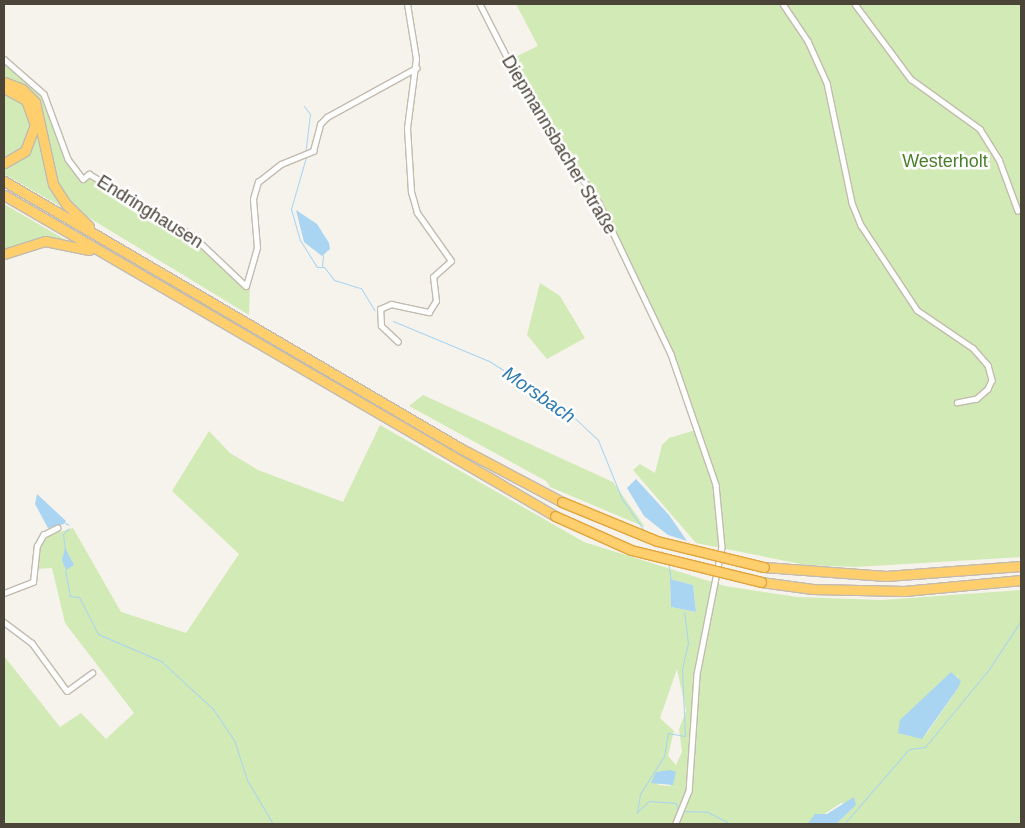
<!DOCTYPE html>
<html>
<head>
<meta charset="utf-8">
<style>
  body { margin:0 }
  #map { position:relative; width:1025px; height:828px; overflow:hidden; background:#f6f3ec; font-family:Arial,sans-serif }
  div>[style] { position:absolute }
  .green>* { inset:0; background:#d2eab5 }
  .water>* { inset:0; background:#a9d4f2 }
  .stream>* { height:1px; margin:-0.5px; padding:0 0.5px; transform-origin:0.5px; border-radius:0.5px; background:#a9d4f2 }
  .roads { filter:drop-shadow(1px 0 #c2bbae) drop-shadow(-1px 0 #c2bbae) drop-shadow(0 1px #c2bbae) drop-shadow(0 -1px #c2bbae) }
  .street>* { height:4.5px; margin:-2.25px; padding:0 2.25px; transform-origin:2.25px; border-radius:2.25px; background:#fff }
  .highway>* { height:9px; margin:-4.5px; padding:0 4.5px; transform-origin:4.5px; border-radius:4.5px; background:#ffcf6e }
  .bridges { filter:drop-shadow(1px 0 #e0a43c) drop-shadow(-1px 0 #e0a43c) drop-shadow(0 1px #e0a43c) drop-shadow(0 -1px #e0a43c) }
  .highway-bridge>* { height:9px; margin:-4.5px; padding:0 4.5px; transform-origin:4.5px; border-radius:4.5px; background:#ffcf6e }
  span { translate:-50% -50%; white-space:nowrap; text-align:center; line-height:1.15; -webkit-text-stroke:5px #fff; paint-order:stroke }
  .street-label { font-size:18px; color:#4b4439 }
  .park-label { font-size:18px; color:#4a7f2a }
  .water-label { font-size:19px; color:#2e7ab2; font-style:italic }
  .frame { position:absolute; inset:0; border:5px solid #4b4439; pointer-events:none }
</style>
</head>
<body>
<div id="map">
  <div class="green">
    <i style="clip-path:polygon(516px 4px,1021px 4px,1021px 557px,855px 567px,806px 565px,696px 543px,633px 470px,640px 464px,655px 473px,662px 445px,669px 438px,699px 429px,672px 353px,594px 190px,511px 59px,538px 46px)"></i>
    <i style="clip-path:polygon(4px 62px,42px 94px,65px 155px,83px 184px,91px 177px,195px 238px,243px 287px,250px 283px,249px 315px,73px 208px,54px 178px,40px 106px,4px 79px)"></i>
    <i style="clip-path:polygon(4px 84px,20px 90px,34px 105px,40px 121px,46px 169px,67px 210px,4px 174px,4px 165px,20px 159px,33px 146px,38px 127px,27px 99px)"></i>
    <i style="clip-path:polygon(4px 90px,23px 102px,32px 129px,26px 146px,4px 159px)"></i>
    <i style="clip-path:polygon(4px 204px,66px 240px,32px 240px,4px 252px)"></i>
    <i style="clip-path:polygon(540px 283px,560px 296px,585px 338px,547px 359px,527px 335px)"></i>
    <i style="clip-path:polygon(423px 395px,613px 482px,645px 527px,550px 487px,546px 481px,409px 406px)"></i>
    <i style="clip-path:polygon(evenodd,380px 425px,584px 542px,725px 586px,797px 597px,882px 600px,1021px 590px,1021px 824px,836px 824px,856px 805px,841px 803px,809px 824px,4px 824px,4px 656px,60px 727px,81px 713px,106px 739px,134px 713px,65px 623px,52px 568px,36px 569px,43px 537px,73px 528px,121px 612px,186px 633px,239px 554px,172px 491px,209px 431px,230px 453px,258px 470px,343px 502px,380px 425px,670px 579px,693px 585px,696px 612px,671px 607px,670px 579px,380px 425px,677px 669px,686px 711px,679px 729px,682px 752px,676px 765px,668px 756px,674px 731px,660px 718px,677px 669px,380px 425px,958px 675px,958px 688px,923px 739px,958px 675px,380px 425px,656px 772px,660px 773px,671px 786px,658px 785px,656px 772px)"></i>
  </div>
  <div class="water">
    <i style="clip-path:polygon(296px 210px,317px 224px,329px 243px,330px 249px,322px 256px,304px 242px)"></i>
    <i style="clip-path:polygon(636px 479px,669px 515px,687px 541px,668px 535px,644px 516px,627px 488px)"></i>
    <i style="clip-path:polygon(37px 494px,66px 521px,64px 524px,48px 528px,35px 504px)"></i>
    <i style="clip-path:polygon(65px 548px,74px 565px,66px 570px,62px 560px)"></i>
    <i style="clip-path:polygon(670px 579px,693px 585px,696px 612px,671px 607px)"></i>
    <i style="clip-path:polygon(951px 672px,961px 681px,958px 688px,922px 739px,898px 733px,900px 720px)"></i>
    <i style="clip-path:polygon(670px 770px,676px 772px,673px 785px,651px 783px,656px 772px)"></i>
    <i style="clip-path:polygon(854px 797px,856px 805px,836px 824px,808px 823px,815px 814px,827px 814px)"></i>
  </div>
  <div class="stream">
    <i style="left:304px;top:106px;width:10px;rotate:53deg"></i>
    <i style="left:310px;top:114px;width:38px;rotate:97deg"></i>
    <i style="left:306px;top:157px;width:54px;rotate:106.1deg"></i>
    <i style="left:291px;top:209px;width:32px;rotate:74deg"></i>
    <i style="left:300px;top:240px;width:32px;rotate:58deg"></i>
    <i style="left:317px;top:267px;width:7px"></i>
    <i style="left:324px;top:267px;width:16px;rotate:52deg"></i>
    <i style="left:334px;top:280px;width:28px;rotate:17deg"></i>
    <i style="left:361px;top:288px;width:26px;rotate:59deg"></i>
    <i style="left:322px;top:267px;width:12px;rotate:-85deg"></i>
    <i style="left:393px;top:321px;width:104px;rotate:22.6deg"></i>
    <i style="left:489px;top:361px;width:89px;rotate:32.1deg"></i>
    <i style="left:564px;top:408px;width:47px;rotate:43.3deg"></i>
    <i style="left:598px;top:440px;width:64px;rotate:67.9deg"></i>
    <i style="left:622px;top:499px;width:39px;rotate:55deg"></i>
    <i style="left:65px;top:523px;width:4px;rotate:27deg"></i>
    <i style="left:65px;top:549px;width:15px;rotate:-98deg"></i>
    <i style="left:63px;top:534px;width:8px;rotate:-45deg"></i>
    <i style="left:661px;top:551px;width:4px;rotate:45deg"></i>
    <i style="left:668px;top:562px;width:18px;rotate:81deg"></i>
    <i style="left:65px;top:570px;width:26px;rotate:79deg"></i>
    <i style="left:70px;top:596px;width:9px;rotate:6deg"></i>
    <i style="left:79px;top:597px;width:42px;rotate:62.8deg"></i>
    <i style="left:98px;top:634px;width:69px;rotate:23.2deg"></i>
    <i style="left:161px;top:661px;width:71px;rotate:42.7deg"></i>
    <i style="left:213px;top:709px;width:37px;rotate:56deg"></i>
    <i style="left:234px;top:740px;width:42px;rotate:72deg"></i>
    <i style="left:247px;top:780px;width:51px;rotate:59.4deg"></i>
    <i style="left:685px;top:811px;width:23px;rotate:2deg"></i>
    <i style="left:708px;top:812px;width:26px;rotate:28deg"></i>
    <i style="left:637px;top:812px;width:16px;rotate:-43deg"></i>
    <i style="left:649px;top:801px;width:27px;rotate:4deg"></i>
    <i style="left:676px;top:803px;width:6px;rotate:81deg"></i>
    <i style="left:637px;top:813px;width:19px;rotate:-81deg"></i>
    <i style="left:640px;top:794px;width:45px;rotate:-57.7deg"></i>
    <i style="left:664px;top:756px;width:23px;rotate:-80deg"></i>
    <i style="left:668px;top:733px;width:17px;rotate:10deg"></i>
    <i style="left:685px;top:736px;width:67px;rotate:-92.6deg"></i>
    <i style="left:682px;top:669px;width:27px;rotate:-77deg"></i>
    <i style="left:688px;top:643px;width:31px;rotate:-97deg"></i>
    <i style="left:844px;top:824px;width:99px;rotate:-49.1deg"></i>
    <i style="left:909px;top:749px;width:16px;rotate:-7deg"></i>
    <i style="left:925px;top:747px;width:101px;rotate:-50.6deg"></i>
    <i style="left:989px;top:669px;width:56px;rotate:-56.6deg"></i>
  </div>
  <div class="roads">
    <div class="street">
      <i style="left:480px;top:4px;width:108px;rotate:63deg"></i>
      <i style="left:529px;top:100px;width:125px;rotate:55.8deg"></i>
      <i style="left:599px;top:203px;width:167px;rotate:64.5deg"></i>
      <i style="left:671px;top:354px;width:139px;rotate:71deg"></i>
      <i style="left:716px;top:485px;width:62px;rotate:84.5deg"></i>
      <i style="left:722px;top:547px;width:130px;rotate:101.1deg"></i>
      <i style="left:697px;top:675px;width:116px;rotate:93.9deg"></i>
      <i style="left:689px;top:791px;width:35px;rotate:112deg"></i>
      <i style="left:783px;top:4px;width:45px;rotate:56deg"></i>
      <i style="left:808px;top:41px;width:46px;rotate:65.7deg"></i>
      <i style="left:827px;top:83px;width:123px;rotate:78.2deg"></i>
      <i style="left:852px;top:203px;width:24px;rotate:68deg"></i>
      <i style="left:861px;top:225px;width:102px;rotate:56.6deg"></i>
      <i style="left:917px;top:310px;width:68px;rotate:34.2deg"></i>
      <i style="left:973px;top:348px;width:23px;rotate:49deg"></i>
      <i style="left:988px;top:365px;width:16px;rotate:75deg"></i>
      <i style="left:992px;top:380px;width:10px;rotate:114deg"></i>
      <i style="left:988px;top:389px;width:15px;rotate:138deg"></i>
      <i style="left:977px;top:399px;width:20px;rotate:169deg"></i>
      <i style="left:855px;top:4px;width:94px;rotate:53.3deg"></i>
      <i style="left:911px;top:79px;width:85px;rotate:35.9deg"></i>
      <i style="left:980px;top:129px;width:36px;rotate:58deg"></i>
      <i style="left:999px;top:159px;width:55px;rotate:69.9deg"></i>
      <i style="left:4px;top:59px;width:53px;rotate:41.2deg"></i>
      <i style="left:44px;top:94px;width:69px;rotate:69.7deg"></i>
      <i style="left:68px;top:159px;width:25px;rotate:53deg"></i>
      <i style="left:83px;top:179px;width:8px;rotate:-40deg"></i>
      <i style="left:89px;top:174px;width:120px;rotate:30.6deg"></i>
      <i style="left:192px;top:235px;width:74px;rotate:43.4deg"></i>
      <i style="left:246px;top:286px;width:40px;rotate:-74deg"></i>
      <i style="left:257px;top:248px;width:49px;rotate:-94.7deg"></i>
      <i style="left:253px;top:199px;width:18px;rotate:-74deg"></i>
      <i style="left:258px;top:182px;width:29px;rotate:-38deg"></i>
      <i style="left:281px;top:164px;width:35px;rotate:-22deg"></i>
      <i style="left:313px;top:151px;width:28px;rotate:-75deg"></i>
      <i style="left:320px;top:124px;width:10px;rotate:-45deg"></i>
      <i style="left:327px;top:117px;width:102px;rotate:-28.8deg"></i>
      <i style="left:398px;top:342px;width:23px;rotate:-137deg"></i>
      <i style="left:381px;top:326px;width:17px;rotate:-93deg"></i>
      <i style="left:380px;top:309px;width:12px;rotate:-24deg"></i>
      <i style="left:391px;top:304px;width:39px;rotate:12deg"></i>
      <i style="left:429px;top:312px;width:13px;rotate:-58deg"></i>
      <i style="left:436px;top:301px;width:24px;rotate:-97deg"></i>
      <i style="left:433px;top:277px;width:24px;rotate:-42deg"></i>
      <i style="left:451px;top:261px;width:59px;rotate:-125.3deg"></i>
      <i style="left:417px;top:213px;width:22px;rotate:-106deg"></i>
      <i style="left:411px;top:192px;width:64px;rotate:-93.6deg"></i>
      <i style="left:407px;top:128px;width:70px;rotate:-82.6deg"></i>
      <i style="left:416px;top:59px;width:56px;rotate:-99.3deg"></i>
      <i style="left:4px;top:593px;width:31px;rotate:-21deg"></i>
      <i style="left:33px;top:582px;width:36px;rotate:-84deg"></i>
      <i style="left:37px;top:546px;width:13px;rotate:-61deg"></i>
      <i style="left:43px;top:535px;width:16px;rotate:-27deg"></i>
      <i style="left:4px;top:622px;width:35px;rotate:37deg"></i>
      <i style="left:32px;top:643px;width:59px;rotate:53.9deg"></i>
      <i style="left:67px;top:691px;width:31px;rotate:-36deg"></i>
    </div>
    <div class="highway">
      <i style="left:4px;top:82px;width:19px;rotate:21deg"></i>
      <i style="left:22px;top:89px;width:18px;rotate:45deg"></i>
      <i style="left:35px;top:102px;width:84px;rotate:77.6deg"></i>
      <i style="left:53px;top:184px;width:24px;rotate:57deg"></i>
      <i style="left:66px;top:204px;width:32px;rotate:44deg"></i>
      <i style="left:4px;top:88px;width:25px;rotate:29deg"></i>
      <i style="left:26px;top:100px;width:27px;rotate:70deg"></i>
      <i style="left:35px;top:125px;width:28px;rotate:111deg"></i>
      <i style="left:25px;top:151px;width:24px;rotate:150deg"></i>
      <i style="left:4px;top:181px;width:528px;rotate:30.35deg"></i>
      <i style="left:460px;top:448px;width:115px;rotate:27.9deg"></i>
      <i style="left:4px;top:195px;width:638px;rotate:30.22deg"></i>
      <i style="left:4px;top:254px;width:43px;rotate:-17.6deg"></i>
      <i style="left:45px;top:241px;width:45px;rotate:11.6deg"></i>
      <i style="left:764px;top:567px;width:122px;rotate:4.2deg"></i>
      <i style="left:886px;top:576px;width:135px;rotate:-4.2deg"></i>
      <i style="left:761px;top:582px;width:52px;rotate:7.7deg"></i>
      <i style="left:813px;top:589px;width:91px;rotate:1.3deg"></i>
      <i style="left:904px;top:591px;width:118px;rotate:-5.4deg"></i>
    </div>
  </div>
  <div class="bridges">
    <div class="highway-bridge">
      <i style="left:562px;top:502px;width:103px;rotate:22.3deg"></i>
      <i style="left:657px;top:541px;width:110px;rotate:13.7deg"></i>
      <i style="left:555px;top:516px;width:83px;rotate:24.1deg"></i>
      <i style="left:631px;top:550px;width:134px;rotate:13.8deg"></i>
    </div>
  </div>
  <div class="street-label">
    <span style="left:559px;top:145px;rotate:59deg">Diepmannsbacher Straße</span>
    <span style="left:150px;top:212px;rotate:32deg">Endringhausen</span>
  </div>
  <div class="park-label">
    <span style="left:945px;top:161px">Westerholt</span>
  </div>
  <div class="water-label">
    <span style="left:539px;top:395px;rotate:35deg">Morsbach</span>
  </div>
  <div class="frame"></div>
</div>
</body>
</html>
